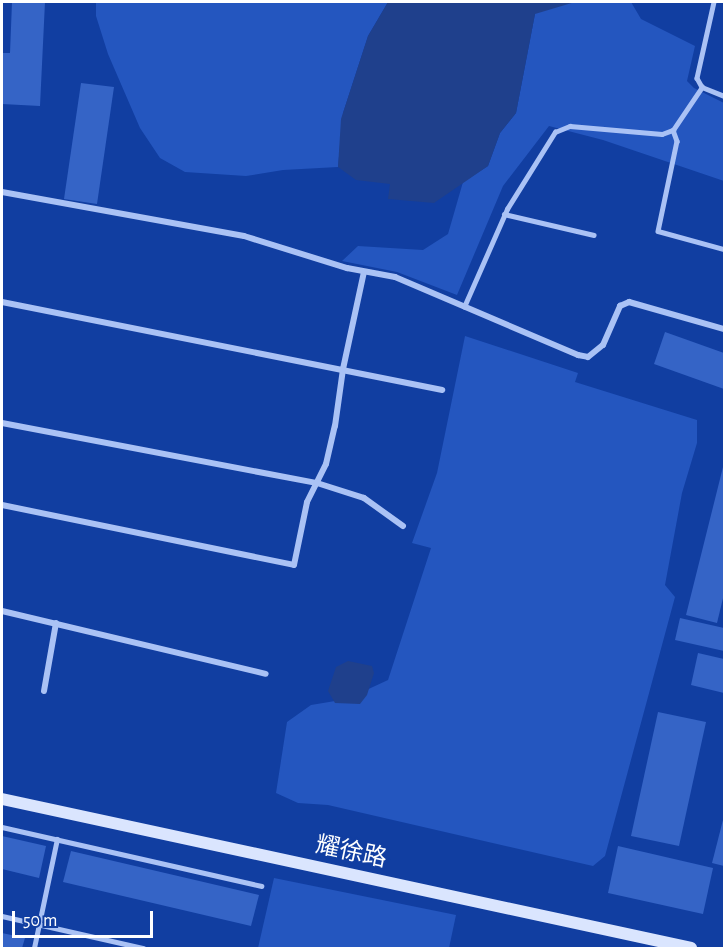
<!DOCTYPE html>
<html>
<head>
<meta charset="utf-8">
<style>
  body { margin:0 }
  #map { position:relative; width:726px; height:950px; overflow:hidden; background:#113ea1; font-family:"Alegreya Sans","Noto Sans SC",sans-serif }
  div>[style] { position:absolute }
  .green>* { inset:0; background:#2456bf }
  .water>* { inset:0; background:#1f408c }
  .building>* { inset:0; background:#3564c6 }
  .lane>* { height:4.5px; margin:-2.25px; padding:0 2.25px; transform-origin:2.25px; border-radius:2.25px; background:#aac2f5 }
  .street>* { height:6px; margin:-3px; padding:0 3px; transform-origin:3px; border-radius:3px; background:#aac2f5 }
  .secondary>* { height:12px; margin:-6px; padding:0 6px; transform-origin:6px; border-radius:6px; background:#dae5fe }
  span { translate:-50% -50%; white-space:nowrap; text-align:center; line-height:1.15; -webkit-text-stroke:4.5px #113ea1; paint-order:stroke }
  .street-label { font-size:24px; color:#fff }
  .frame { position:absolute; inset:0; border:3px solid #fff; pointer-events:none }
  .scale { position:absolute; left:12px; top:911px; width:141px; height:27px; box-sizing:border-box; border:3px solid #fff; border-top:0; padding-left:8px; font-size:18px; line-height:21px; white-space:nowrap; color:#fff; -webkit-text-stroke:4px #113ea1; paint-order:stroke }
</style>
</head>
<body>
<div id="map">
  <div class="green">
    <i style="clip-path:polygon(96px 2px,388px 2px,368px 36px,343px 113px,338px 167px,283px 170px,246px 176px,185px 172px,160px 158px,140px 128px,108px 54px,96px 16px)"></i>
    <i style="clip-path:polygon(534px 2px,631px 2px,641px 19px,695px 46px,687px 81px,694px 88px,724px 103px,724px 181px,603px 140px,549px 126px,503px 186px,457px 295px,397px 272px,342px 261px,358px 246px,423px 250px,448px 234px,463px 182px,488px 166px,500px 133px,516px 113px,535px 14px)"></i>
    <i style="clip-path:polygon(465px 336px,578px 373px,575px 382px,697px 420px,697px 443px,682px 493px,665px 585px,675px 597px,605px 856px,593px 866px,328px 805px,298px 803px,276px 793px,287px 722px,311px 705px,347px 699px,388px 680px,431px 548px,412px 543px,437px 473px)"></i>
    <i style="clip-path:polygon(274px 878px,456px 915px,449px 948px,258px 948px)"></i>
  </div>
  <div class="water">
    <i style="clip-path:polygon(388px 2px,575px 2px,535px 14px,516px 113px,500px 133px,488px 166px,434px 203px,388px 199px,390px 184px,356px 180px,338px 167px,341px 119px,368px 36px)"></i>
    <i style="clip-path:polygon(348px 661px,372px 666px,374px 673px,367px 695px,360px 704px,335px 703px,328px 691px,336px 667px)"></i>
  </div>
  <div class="building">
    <i style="clip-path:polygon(12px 2px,45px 2px,40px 106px,2px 104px,2px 53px,10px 53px)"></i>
    <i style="clip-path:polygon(81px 83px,114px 87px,97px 204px,64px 199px)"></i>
    <i style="clip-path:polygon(665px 332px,724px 353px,724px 389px,654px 364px)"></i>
    <i style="clip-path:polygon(724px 463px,724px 594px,717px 623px,686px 615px)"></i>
    <i style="clip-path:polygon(680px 618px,724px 628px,724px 651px,675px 640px)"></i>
    <i style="clip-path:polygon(698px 653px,724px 659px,724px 693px,691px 685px)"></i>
    <i style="clip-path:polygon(658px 712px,706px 722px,679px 846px,631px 836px)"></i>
    <i style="clip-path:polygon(724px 816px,724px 866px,712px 863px)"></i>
    <i style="clip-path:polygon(2px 836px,46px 846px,39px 878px,2px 869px)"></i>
    <i style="clip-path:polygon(618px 846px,713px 868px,703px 914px,608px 893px)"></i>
    <i style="clip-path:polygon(71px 851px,259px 895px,251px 926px,63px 882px)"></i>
    <i style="clip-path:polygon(2px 933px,25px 938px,22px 948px,2px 948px)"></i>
  </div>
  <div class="lane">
    <i style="left:714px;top:2px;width:78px;rotate:102.6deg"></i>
    <i style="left:697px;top:78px;width:10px;rotate:61deg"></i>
    <i style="left:702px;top:87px;width:24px;rotate:22deg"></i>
    <i style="left:673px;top:130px;width:12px;rotate:70deg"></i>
    <i style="left:677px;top:141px;width:92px;rotate:101.9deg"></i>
    <i style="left:658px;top:231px;width:68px;rotate:15.3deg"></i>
    <i style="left:504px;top:214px;width:92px;rotate:13.1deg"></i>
    <i style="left:464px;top:307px;width:107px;rotate:-66.3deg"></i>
    <i style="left:507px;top:209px;width:91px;rotate:-58.1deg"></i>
    <i style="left:555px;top:132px;width:16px;rotate:-22deg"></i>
    <i style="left:570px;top:126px;width:92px;rotate:5deg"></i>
    <i style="left:662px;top:134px;width:12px;rotate:-20deg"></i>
    <i style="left:673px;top:130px;width:52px;rotate:-56deg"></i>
    <i style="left:2px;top:827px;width:266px;rotate:12.8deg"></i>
    <i style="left:2px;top:916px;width:145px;rotate:12.8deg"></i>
    <i style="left:34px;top:948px;width:111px;rotate:-78.1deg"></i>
  </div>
  <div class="street">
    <i style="left:2px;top:192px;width:246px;rotate:10.3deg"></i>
    <i style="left:244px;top:236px;width:108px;rotate:17.3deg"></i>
    <i style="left:347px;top:268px;width:49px;rotate:10.6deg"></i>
    <i style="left:395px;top:277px;width:199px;rotate:23.1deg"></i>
    <i style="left:578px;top:355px;width:10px;rotate:11deg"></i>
    <i style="left:588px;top:357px;width:19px;rotate:-39deg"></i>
    <i style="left:603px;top:345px;width:43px;rotate:-66.4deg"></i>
    <i style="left:620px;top:306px;width:10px;rotate:-24deg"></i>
    <i style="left:629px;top:302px;width:99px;rotate:15.9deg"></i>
    <i style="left:2px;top:302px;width:449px;rotate:11.3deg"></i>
    <i style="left:2px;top:423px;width:321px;rotate:10.8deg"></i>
    <i style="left:317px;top:483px;width:49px;rotate:17.7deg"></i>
    <i style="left:364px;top:498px;width:48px;rotate:35.7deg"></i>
    <i style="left:2px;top:505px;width:298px;rotate:11.6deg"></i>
    <i style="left:294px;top:565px;width:64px;rotate:-78.3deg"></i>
    <i style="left:307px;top:502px;width:42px;rotate:-63.4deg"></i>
    <i style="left:326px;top:464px;width:39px;rotate:-77deg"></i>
    <i style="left:335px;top:426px;width:58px;rotate:-82deg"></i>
    <i style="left:343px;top:369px;width:99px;rotate:-77.8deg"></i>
    <i style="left:2px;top:611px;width:271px;rotate:13.4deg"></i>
    <i style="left:44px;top:691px;width:69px;rotate:-80deg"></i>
  </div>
  <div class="secondary">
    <i style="left:2px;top:799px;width:705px;rotate:12.2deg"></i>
  </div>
  <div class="street-label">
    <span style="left:351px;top:853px;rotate:12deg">耀徐路</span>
  </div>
  <div class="frame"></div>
  <div class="scale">50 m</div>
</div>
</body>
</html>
